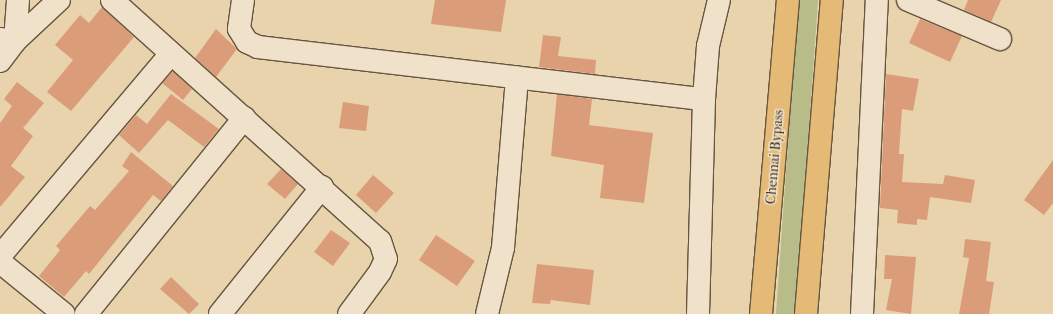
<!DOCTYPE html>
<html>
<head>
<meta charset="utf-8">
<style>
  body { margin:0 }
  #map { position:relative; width:1053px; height:314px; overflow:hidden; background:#e8d3ad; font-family:"IM FELL French Canon",serif }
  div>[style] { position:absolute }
  .green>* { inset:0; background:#b8bc88 }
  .building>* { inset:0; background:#db9d79 }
  .roads { filter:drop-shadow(1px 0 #665540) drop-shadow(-1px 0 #665540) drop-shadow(0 1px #665540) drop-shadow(0 -1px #665540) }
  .minor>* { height:22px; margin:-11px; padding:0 11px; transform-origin:11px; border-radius:11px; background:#f0e2ca }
  .highway>* { height:22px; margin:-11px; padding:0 11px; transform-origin:11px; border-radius:11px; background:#e4ba76 }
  span { translate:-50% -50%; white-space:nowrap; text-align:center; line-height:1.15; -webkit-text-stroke:3px #f0e2ca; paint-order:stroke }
  .street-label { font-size:14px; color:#3b2b1b }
</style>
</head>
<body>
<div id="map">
  <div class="green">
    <i style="clip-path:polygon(798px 0,818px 0,796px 314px,776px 314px)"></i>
  </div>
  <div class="building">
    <i style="clip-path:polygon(435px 0,506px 0,501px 32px,431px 24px)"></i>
    <i style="clip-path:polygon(968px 0,1001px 0,991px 22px,964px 10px)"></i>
    <i style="clip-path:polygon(102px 7px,134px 37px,71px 111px,47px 92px,73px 60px,55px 45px,80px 15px,89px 23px)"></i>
    <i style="clip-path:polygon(920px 19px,962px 36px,950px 62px,909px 43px)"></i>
    <i style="clip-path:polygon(216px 29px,237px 49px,216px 77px,195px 58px)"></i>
    <i style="clip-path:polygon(543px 35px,561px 37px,558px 56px,596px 60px,595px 74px,539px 67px)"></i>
    <i style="clip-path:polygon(173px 71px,192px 89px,183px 100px,162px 83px)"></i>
    <i style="clip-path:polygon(886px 74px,919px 79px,913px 111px,902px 109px,899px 154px,904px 154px,902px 182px,943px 184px,945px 175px,975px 180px,971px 203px,930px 197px,927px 220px,917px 219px,917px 225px,897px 223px,898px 210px,880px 208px)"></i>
    <i style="clip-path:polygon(17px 82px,44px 103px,23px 128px,33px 136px,11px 166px,25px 177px,0 207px,0 123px,12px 106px,4px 99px)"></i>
    <i style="clip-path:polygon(171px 94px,219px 129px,204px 147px,168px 120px,139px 153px,119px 135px,136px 115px,147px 124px)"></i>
    <i style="clip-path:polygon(557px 94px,592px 99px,589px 125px,653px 133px,644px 203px,600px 198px,604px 165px,551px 156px)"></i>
    <i style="clip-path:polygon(343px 102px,369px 106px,366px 131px,339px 128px)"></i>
    <i style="clip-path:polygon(131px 152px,173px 186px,161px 201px,153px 195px,89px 274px,86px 271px,64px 297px,39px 276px,60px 250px,56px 246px,90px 206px,95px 210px,129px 171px,122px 166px)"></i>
    <i style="clip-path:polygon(1053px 160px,1053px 203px,1044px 215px,1024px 200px)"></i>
    <i style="clip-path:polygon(281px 169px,298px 184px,285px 199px,267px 184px)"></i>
    <i style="clip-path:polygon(373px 175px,394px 193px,376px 213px,356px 195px)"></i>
    <i style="clip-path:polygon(331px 230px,350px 243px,333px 266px,314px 252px)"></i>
    <i style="clip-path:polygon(436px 235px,475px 261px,457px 286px,419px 260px)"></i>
    <i style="clip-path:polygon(965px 239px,991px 242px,986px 281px,994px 282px,989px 314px,959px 314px,969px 258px,963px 257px)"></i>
    <i style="clip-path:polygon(885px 255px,916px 257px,911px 314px,886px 310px,892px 279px,884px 279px)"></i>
    <i style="clip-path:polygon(537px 264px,594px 270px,590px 305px,551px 300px,550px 304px,532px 303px)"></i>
    <i style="clip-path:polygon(171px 277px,199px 304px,189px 314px,160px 289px)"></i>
  </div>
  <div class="roads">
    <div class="minor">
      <i style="left:112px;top:0;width:360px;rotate:42deg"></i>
      <i style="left:380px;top:241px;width:19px;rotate:72deg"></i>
      <i style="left:386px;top:259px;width:14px;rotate:115deg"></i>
      <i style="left:380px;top:272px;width:52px;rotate:126.4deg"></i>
      <i style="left:243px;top:0;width:29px;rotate:98deg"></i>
      <i style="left:239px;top:29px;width:15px;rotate:58deg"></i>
      <i style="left:247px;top:42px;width:12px;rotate:24deg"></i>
      <i style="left:258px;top:47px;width:449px;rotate:6.7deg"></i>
      <i style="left:908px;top:0;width:100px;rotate:23deg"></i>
      <i style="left:0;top:39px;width:15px;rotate:8deg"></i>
      <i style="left:15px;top:41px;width:60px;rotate:-43deg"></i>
      <i style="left:0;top:61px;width:25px;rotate:-53deg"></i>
      <i style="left:15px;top:41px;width:41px;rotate:-85.8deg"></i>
      <i style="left:0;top:256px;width:265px;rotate:-49.8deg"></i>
      <i style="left:0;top:262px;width:82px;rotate:39.1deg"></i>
      <i style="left:86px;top:314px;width:252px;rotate:-51.1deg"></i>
      <i style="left:220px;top:314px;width:163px;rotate:-51.2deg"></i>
      <i style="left:487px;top:314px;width:68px;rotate:-76.4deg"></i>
      <i style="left:503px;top:248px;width:171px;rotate:-85.3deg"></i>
      <i style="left:698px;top:314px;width:215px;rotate:-88.4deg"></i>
      <i style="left:704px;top:99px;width:53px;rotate:-85.7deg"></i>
      <i style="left:708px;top:46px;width:47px;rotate:-76.6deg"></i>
      <i style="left:862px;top:314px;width:314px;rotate:-87.3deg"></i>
    </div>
    <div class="highway">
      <i style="left:761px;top:314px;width:315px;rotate:-85.1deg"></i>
      <i style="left:806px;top:314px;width:315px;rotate:-85.3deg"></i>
    </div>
  </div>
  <div class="street-label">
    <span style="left:775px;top:157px;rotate:-85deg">Chennai Bypass</span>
  </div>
</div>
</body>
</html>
